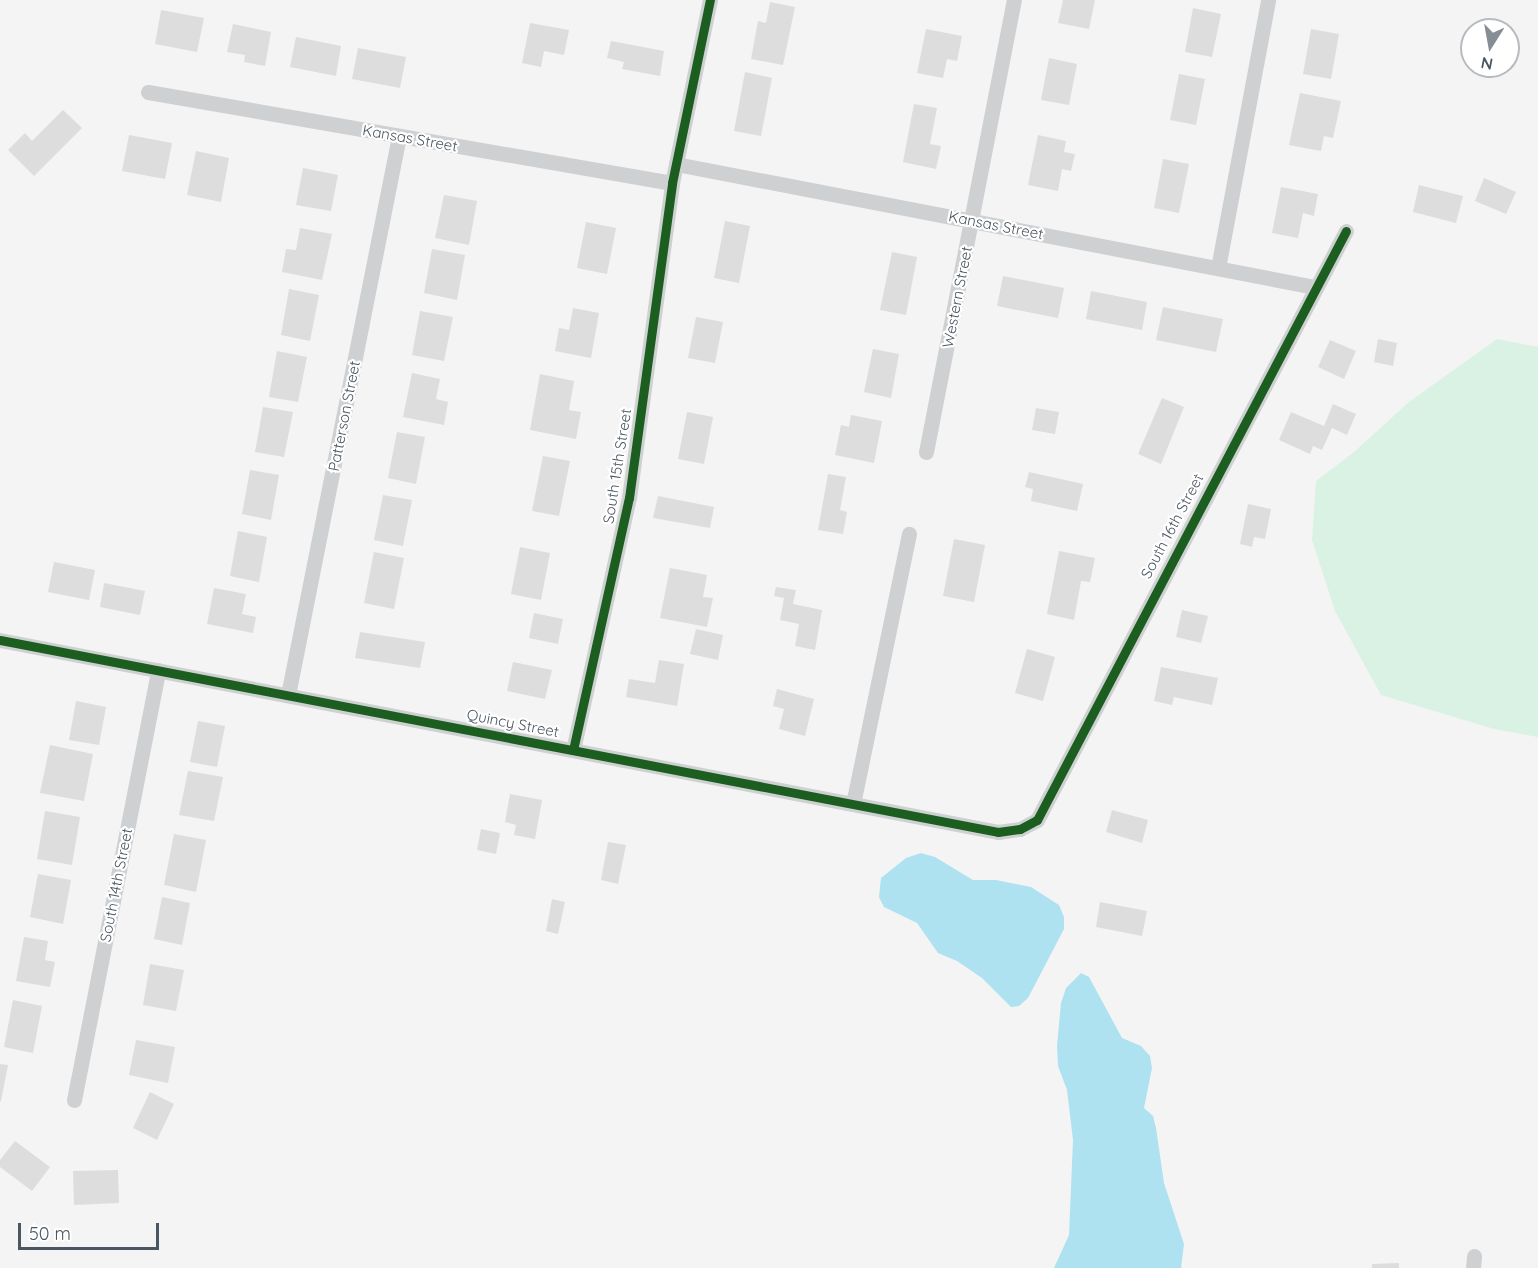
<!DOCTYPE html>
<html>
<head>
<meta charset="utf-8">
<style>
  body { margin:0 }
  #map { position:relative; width:1538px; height:1268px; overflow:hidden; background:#f4f4f4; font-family:Quicksand,sans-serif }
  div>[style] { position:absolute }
  .green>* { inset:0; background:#d9f2e3 }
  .water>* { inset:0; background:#aee2f0 }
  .building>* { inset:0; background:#ddddde }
  .minor>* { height:15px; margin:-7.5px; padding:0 7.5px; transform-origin:7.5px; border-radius:7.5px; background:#ced0d2 }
  .cycleway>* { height:9px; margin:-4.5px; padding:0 4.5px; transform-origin:4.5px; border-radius:4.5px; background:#1b5e20 }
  span { translate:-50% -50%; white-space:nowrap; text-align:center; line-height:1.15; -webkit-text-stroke:4.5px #fff; paint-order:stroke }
  .street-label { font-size:15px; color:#4a5661 }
  .north { position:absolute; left:1460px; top:18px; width:60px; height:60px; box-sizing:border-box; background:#fff; border:2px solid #b7bbc0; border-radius:50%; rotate:191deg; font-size:16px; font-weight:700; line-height:24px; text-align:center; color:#4a5661 }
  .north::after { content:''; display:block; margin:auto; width:21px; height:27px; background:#868d94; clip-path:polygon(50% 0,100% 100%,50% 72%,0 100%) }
  .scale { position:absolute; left:18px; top:1223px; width:141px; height:27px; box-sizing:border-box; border:3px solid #4a5661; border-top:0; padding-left:8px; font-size:18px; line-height:21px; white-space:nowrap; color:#4a5661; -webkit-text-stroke:4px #fff; paint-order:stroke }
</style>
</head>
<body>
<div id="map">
  <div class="green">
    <i style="clip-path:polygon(1497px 339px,1538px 347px,1538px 737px,1494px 729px,1381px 695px,1335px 611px,1312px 540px,1316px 481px,1354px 452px,1409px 402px)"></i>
  </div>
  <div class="water">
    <i style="clip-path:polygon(921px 853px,935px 857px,973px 880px,996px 880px,1031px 887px,1059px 905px,1064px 917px,1064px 929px,1028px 998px,1019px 1006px,1011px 1007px,982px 978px,957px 961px,938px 953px,917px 923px,884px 907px,879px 897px,881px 878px,906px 858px)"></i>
    <i style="clip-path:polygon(1081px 973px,1089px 977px,1122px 1038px,1141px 1046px,1150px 1056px,1152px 1068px,1144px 1108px,1153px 1116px,1156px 1128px,1164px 1183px,1184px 1244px,1181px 1268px,1054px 1268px,1069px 1235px,1073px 1140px,1067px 1090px,1058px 1066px,1057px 1046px,1061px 1003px,1066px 988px)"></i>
  </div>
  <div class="building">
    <i style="clip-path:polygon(1063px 0,1095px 0,1089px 29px,1058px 23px)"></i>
    <i style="clip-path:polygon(770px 2px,795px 7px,783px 65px,751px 59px,758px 21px,766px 23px)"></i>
    <i style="clip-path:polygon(1193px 8px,1221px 14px,1212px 57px,1185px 52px)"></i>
    <i style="clip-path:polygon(161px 10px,204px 18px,197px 52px,155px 44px)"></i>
    <i style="clip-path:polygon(530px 23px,569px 30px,564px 55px,544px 51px,541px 67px,522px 63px)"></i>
    <i style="clip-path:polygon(233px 24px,271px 32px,265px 66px,244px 62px,245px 55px,227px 52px)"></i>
    <i style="clip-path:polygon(926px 29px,962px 36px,957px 61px,947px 59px,943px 78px,917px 73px)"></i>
    <i style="clip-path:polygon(1311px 29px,1339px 34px,1331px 79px,1303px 74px)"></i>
    <i style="clip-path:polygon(296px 37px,341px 46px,336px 76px,290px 67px)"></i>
    <i style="clip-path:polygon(611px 41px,664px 51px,660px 76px,622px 69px,624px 62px,607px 58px)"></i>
    <i style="clip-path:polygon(358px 48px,406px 57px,400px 88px,352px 79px)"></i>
    <i style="clip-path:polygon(1049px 58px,1077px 64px,1069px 105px,1041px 100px)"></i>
    <i style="clip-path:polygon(745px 72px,772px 78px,761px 136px,734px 131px)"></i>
    <i style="clip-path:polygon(1179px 74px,1205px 79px,1196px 125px,1170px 120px)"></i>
    <i style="clip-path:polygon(1300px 93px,1341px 101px,1333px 138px,1324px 136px,1321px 151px,1289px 145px)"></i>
    <i style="clip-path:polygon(914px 104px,937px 108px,930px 144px,941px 146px,936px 169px,903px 162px)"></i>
    <i style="clip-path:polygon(63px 110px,82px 128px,34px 176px,8px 150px,25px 133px,32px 141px)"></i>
    <i style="clip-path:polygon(129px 135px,172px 143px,165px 179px,122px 171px)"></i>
    <i style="clip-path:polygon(1038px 135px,1066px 141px,1064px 152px,1075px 154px,1071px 171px,1062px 169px,1058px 191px,1028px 185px)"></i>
    <i style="clip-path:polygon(196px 151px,229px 158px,221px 202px,187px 195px)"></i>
    <i style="clip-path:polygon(1163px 159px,1189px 164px,1179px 213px,1154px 208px)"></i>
    <i style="clip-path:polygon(303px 168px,338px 175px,331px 211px,296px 205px)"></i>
    <i style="clip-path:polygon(1484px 178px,1516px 192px,1506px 214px,1475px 201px)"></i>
    <i style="clip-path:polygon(1419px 185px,1463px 196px,1456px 223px,1413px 212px)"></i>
    <i style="clip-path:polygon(1281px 187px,1318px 194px,1314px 216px,1303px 213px,1298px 238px,1272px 233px)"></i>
    <i style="clip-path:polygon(444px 195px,477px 201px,469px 245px,435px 238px)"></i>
    <i style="clip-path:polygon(725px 221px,750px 226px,739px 283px,714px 278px)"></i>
    <i style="clip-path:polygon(586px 222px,616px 228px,607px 274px,577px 268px)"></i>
    <i style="clip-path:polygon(300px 228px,332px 234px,322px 280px,282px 272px,286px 249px,296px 250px)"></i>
    <i style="clip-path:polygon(432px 249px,465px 255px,457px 300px,424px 293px)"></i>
    <i style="clip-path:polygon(892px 252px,917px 257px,906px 315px,880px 310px)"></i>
    <i style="clip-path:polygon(1003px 276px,1064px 288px,1058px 318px,997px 306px)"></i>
    <i style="clip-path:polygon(289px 289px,319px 295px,310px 341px,281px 335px)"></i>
    <i style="clip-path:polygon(1091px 291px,1147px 302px,1142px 330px,1086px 319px)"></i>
    <i style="clip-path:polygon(1163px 307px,1223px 319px,1216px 352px,1156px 340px)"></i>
    <i style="clip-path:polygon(573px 308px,599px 313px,591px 358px,555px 351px,559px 328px,569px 330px)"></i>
    <i style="clip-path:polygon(420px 311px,453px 317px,444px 361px,412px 355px)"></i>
    <i style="clip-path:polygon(696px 317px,723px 322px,715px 363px,688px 358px)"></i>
    <i style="clip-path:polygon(1378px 339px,1397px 343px,1393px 366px,1374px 362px)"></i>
    <i style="clip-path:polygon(1330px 340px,1356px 351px,1344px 379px,1318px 367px)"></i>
    <i style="clip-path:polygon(873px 349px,899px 354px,891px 398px,864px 392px)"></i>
    <i style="clip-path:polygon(277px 351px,307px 357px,298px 402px,269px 397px)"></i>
    <i style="clip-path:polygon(412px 373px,440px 379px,436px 399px,448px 402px,444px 425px,403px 417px)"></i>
    <i style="clip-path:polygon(540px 374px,574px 381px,569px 410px,581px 412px,576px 439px,530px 430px)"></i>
    <i style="clip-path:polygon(1162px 398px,1184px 407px,1161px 464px,1138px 454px)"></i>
    <i style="clip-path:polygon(1333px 404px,1356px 414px,1347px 435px,1332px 428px,1322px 450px,1313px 446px,1310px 454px,1279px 440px,1291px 412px,1324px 426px)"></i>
    <i style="clip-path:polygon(263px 407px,293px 412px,284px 457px,255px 452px)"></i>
    <i style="clip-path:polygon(1036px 408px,1059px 412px,1055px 434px,1032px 430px)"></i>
    <i style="clip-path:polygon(687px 412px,713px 417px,704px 464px,678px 459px)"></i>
    <i style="clip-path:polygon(851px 415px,882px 421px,874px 463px,835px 455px,841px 425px,849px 427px)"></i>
    <i style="clip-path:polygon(397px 432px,425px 437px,416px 484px,388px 478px)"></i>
    <i style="clip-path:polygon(543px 456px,570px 461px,559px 516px,532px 511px)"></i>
    <i style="clip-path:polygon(250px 470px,279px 475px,271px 520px,242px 514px)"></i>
    <i style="clip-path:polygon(1029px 472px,1083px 484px,1077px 511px,1031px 501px,1033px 489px,1025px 487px)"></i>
    <i style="clip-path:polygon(828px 474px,846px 477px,840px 510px,847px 512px,843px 534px,818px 530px)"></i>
    <i style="clip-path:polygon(383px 495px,412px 500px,403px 546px,374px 540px)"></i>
    <i style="clip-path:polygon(658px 496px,714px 507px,710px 528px,653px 518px)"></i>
    <i style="clip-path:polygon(1248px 504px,1271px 509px,1265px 539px,1254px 537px,1252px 547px,1240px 544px)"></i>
    <i style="clip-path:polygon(238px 531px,267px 537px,259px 582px,230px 576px)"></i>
    <i style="clip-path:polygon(954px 539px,985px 545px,974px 602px,943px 596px)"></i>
    <i style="clip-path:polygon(520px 547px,550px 553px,541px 600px,511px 594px)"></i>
    <i style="clip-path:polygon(1059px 551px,1095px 558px,1090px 582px,1081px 581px,1074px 620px,1047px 614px)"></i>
    <i style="clip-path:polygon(374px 552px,404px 558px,394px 609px,364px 603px)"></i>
    <i style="clip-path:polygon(54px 562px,95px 570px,89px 600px,48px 592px)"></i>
    <i style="clip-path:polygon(670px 568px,707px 575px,703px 597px,713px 598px,707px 627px,660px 618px)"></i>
    <i style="clip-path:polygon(104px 583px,145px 591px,140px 615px,100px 607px)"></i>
    <i style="clip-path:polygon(776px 587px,796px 590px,793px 604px,822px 610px,815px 650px,795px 646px,799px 624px,780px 620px,784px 598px,774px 596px)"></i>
    <i style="clip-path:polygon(214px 588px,246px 594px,242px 614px,256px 617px,253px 633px,207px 624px)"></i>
    <i style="clip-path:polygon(1182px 610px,1208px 616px,1201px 643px,1176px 637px)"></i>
    <i style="clip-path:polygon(534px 613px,563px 619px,558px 644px,529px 638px)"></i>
    <i style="clip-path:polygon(696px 629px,723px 635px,718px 660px,690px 654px)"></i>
    <i style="clip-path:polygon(360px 632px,425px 642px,420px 668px,355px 658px)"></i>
    <i style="clip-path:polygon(1027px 649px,1055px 657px,1043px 701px,1015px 693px)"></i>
    <i style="clip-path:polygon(659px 660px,684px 664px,677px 706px,626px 697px,629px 679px,655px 683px)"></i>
    <i style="clip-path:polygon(513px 662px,552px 670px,545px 699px,507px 691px)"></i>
    <i style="clip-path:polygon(1161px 667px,1218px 678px,1212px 705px,1174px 697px,1172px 705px,1154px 701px)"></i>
    <i style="clip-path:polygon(777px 689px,814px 699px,805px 736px,779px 729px,784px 709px,773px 706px)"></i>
    <i style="clip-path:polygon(76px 701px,106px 707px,99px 745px,69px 740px)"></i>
    <i style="clip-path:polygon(198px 721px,225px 726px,217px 767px,190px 762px)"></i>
    <i style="clip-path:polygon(50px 745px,93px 754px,84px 801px,40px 793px)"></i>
    <i style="clip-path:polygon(188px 771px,223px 777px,214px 821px,179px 815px)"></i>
    <i style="clip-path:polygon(510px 794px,542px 800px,535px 839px,514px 835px,516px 825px,505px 822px)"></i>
    <i style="clip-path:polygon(1112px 810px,1148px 820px,1142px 843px,1106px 832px)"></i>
    <i style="clip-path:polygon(45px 811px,80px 817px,72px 865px,37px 859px)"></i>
    <i style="clip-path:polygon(481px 829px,500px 833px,496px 854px,477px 850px)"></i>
    <i style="clip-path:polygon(174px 834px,206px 840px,196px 892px,164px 885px)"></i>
    <i style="clip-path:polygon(608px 842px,626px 845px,618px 884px,601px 880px)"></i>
    <i style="clip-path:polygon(38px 874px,71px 880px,63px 924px,30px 917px)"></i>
    <i style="clip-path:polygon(162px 897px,190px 903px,182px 945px,154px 939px)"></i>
    <i style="clip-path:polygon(552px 899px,565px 902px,558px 934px,546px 931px)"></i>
    <i style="clip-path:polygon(1100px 902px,1147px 911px,1142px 936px,1096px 927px)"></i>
    <i style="clip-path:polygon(24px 937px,48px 941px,45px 960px,55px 962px,50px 987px,16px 981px)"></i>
    <i style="clip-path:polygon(150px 964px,184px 970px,176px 1011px,143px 1005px)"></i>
    <i style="clip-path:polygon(13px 1000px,42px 1006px,33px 1053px,4px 1047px)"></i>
    <i style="clip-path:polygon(136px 1040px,175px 1047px,168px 1083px,129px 1075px)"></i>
    <i style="clip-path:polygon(0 1064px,8px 1065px,1px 1101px,0 1101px)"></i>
    <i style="clip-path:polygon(150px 1092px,174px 1104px,157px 1140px,133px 1128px)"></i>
    <i style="clip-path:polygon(15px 1141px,50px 1167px,32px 1191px,0 1167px,0 1160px)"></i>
    <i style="clip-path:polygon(118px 1170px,119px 1203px,74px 1205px,73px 1171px)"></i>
    <i style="clip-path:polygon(1399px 1263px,1399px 1268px,1372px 1268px,1372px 1264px)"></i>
  </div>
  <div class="minor">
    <i style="left:148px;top:92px;width:532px;rotate:9.85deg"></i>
    <i style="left:676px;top:164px;width:651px;rotate:10.9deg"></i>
    <i style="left:1218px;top:268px;width:273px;rotate:-79.4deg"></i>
    <i style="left:926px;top:452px;width:460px;rotate:-79deg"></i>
    <i style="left:0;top:640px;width:1016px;rotate:10.89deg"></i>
    <i style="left:998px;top:832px;width:22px;rotate:-8deg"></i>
    <i style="left:1020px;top:829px;width:19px;rotate:-28deg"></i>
    <i style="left:1037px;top:820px;width:665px;rotate:-62.32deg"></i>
    <i style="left:288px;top:695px;width:570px;rotate:-78.77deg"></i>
    <i style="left:573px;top:750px;width:258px;rotate:-77.5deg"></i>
    <i style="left:629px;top:498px;width:318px;rotate:-82.2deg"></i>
    <i style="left:672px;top:183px;width:187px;rotate:-78.3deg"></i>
    <i style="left:853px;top:804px;width:276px;rotate:-78.3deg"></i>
    <i style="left:74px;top:1100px;width:438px;rotate:-78.9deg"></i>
    <i style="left:1473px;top:1268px;width:12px;rotate:-85deg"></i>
  </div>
  <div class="cycleway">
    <i style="left:0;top:640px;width:1016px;rotate:10.89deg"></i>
    <i style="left:998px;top:832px;width:22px;rotate:-8deg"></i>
    <i style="left:1020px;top:829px;width:19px;rotate:-28deg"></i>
    <i style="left:1037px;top:820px;width:665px;rotate:-62.32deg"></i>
    <i style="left:573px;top:750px;width:258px;rotate:-77.5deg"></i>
    <i style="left:629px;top:498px;width:318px;rotate:-82.2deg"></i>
    <i style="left:672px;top:183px;width:187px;rotate:-78.3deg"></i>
  </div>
  <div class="street-label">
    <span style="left:410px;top:138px;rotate:10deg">Kansas Street</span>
    <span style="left:996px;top:225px;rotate:11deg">Kansas Street</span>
    <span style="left:957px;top:297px;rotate:-79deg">Western Street</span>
    <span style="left:344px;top:416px;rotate:-79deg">Patterson Street</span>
    <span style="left:617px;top:466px;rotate:-81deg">South 15th Street</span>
    <span style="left:1172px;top:526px;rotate:-62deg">South 16th Street</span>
    <span style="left:513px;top:723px;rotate:11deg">Quincy Street</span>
    <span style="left:116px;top:885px;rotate:-79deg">South 14th Street</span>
  </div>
  <div class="north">N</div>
  <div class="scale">50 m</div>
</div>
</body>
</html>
